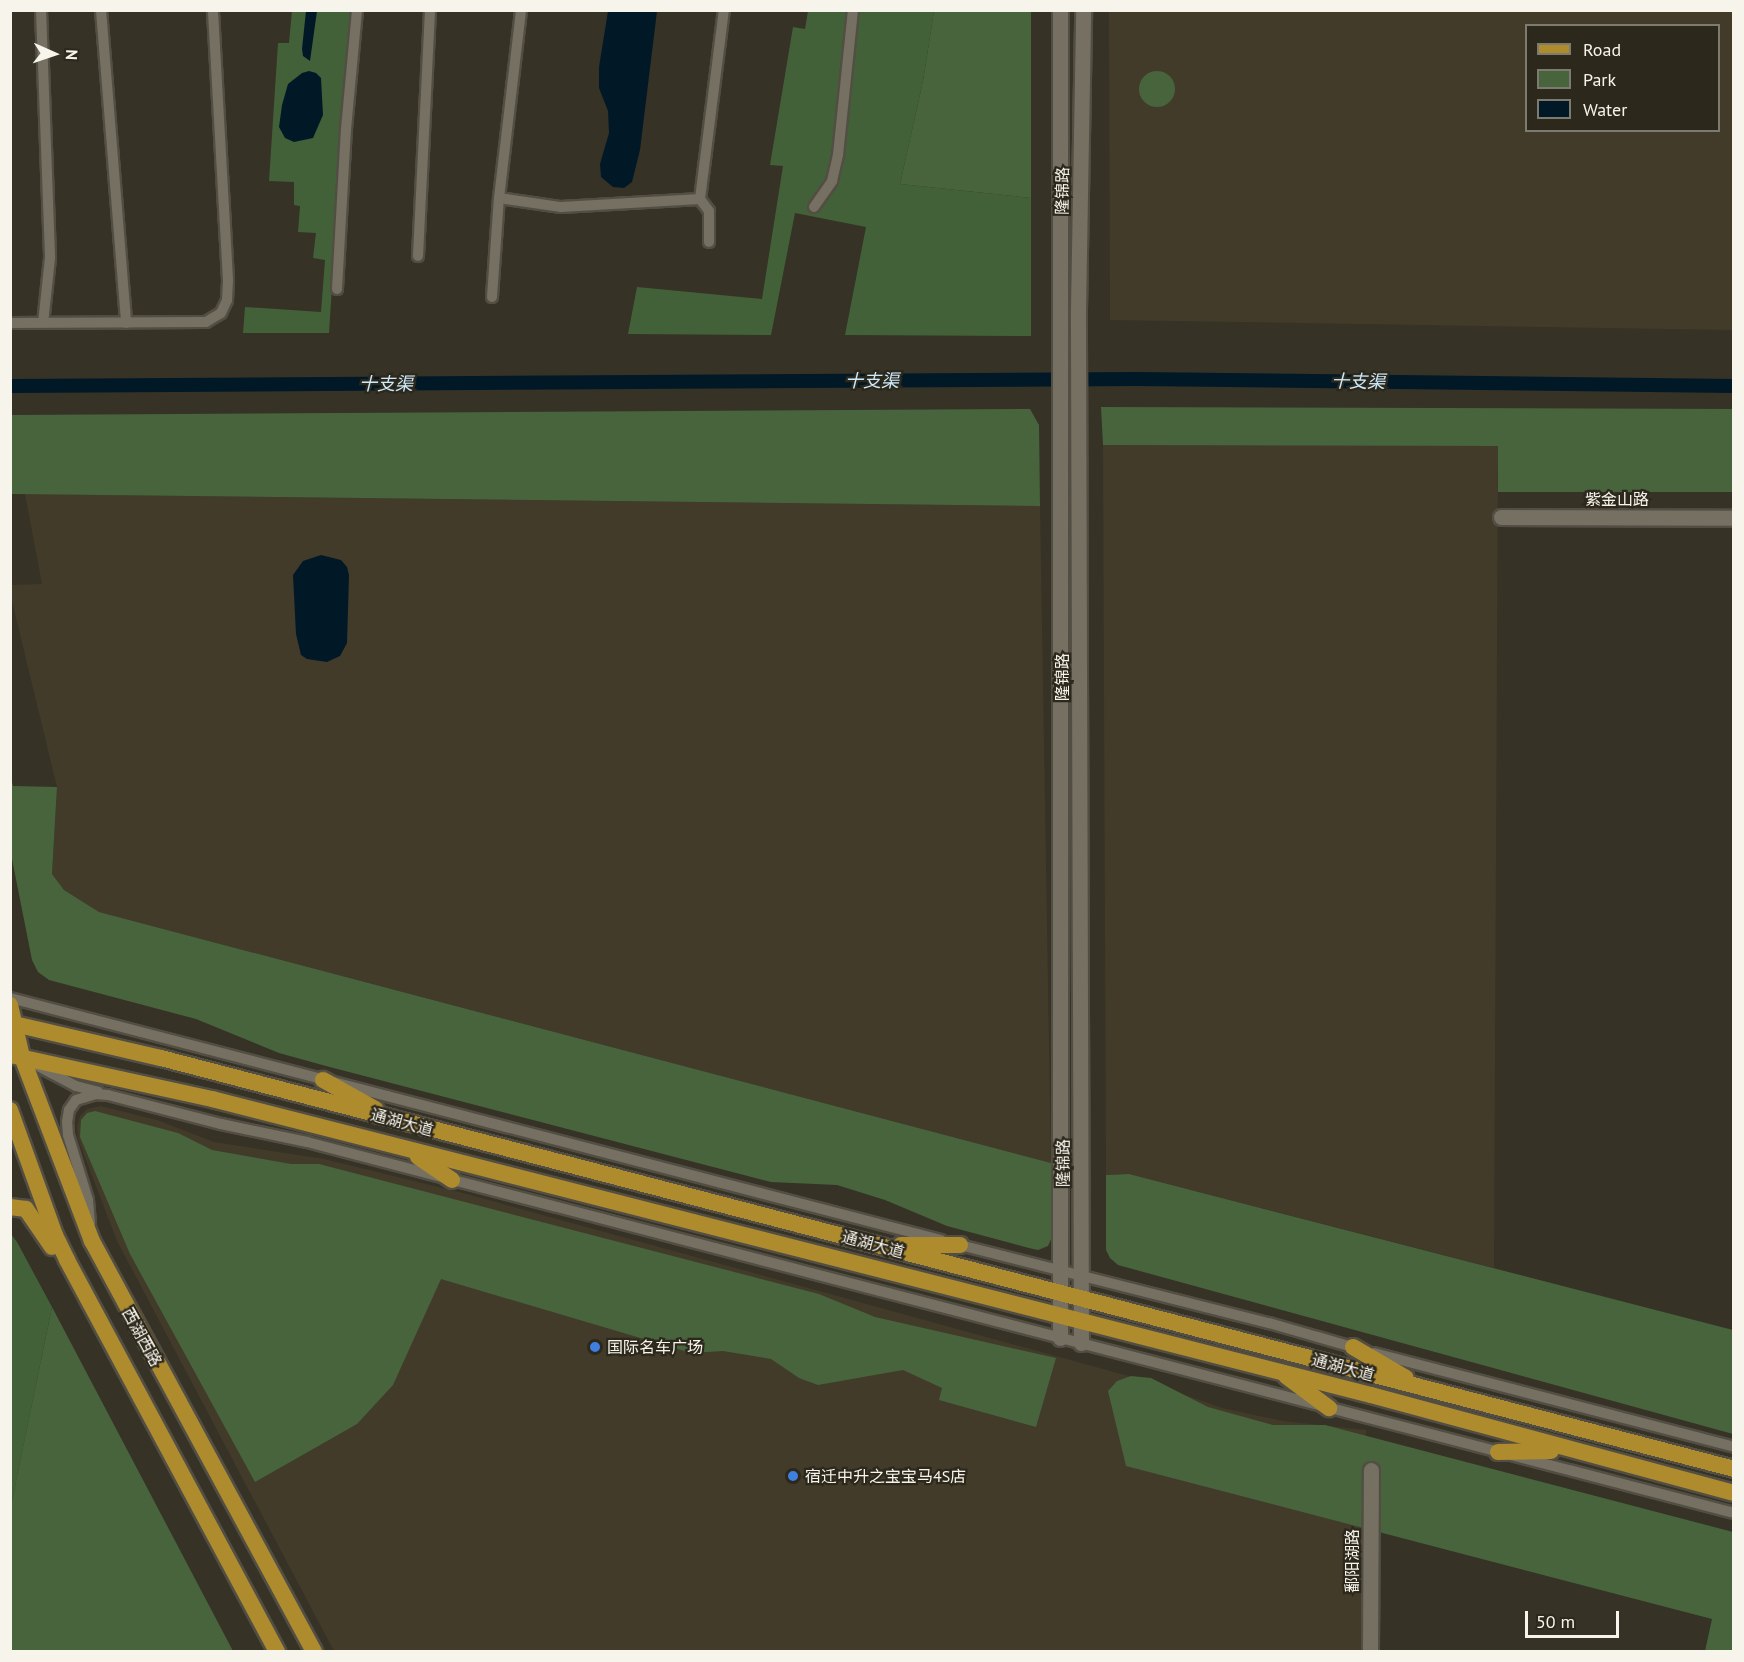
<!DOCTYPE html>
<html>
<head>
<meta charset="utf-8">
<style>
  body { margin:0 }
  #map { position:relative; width:1744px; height:1662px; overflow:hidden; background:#363226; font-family:"PT Sans","Noto Sans SC",sans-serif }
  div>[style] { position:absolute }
  .built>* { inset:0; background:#423b29 }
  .green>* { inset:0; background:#47643d }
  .round { border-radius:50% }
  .forest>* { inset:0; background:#436139 }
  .water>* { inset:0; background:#011927 }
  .canal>* { height:14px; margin:-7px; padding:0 7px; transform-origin:7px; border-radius:7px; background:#011927 }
  .roads { filter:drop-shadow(2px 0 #524e43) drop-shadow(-2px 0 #524e43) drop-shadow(0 2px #524e43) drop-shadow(0 -2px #524e43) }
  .street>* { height:10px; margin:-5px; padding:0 5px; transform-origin:5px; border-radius:5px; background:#757062 }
  .secondary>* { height:15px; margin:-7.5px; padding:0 7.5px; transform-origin:7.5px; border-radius:7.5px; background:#757062 }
  .primary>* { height:16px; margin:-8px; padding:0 8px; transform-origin:8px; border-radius:8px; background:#ae8c2d }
  .dots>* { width:16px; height:16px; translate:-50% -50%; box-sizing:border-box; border:3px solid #2c281c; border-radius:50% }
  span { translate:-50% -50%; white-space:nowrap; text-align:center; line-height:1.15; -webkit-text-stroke:4.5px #2c281c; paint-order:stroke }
  .street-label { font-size:16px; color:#f7f4ec }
  .poi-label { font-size:16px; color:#f7f4ec }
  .left { translate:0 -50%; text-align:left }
  .water-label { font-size:18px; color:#cce9fc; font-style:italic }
  .frame { position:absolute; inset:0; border:12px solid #f7f4ec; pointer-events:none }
  .legend { position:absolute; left:1525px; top:24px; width:195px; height:108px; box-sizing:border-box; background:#2c281c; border:2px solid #7d7a6f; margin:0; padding:8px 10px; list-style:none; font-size:18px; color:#f7f4ec }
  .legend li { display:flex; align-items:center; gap:12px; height:30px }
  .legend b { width:30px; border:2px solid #7d7a6f }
  .north { position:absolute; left:24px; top:24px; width:60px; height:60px; -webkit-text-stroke:4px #2c281c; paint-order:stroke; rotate:93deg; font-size:16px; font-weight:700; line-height:24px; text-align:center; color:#f7f4ec }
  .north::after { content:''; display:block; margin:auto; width:21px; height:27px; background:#f7f4ec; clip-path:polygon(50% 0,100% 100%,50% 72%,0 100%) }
  .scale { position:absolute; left:1525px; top:1611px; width:94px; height:27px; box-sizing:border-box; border:3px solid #f7f4ec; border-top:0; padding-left:8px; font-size:18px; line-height:21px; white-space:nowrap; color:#f7f4ec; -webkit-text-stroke:4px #2c281c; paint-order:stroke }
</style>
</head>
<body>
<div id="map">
  <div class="built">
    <i style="clip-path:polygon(evenodd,1109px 11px,1733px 11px,1733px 330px,1110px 320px,1109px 11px,1526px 26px,1718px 26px,1718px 130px,1526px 130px,1526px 26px)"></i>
    <i style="clip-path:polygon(1103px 445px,1498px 446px,1494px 1268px,1129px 1174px,1106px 1175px)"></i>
    <i style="clip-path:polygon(25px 494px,1040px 506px,1051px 1163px,99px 912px,64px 890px,52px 874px,57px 787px,11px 597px,10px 585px,42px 584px)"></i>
    <i style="clip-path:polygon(101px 1106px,157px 1120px,214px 1142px,324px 1159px,463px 1193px,1143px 1380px,1222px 1408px,1283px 1421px,1366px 1430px,1364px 1651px,334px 1651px,117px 1241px,78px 1139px,77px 1127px,80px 1116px,87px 1109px)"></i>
  </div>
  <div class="green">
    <i style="clip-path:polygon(934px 11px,1031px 11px,1031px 198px,900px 184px,923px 81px)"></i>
    <i class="round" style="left:1139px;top:71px;width:36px;height:36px"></i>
    <i style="clip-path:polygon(1101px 407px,1733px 409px,1733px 492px,1498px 492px,1498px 446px,1103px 445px)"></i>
    <i style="clip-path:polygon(1030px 409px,1039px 425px,1040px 506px,11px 494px,11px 415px)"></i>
    <i style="clip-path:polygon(10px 775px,13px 786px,57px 787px,52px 874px,64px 890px,99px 912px,1051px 1163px,1052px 1237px,1048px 1246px,1038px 1250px,1029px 1248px,947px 1226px,885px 1200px,837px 1185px,771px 1182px,326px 1066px,279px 1053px,196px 1019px,49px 980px,38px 972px,32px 960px,11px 854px)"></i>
    <i style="clip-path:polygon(95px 1111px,178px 1133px,212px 1150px,291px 1164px,319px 1164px,819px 1294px,875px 1317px,1056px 1358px,1036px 1427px,939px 1400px,942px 1388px,903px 1370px,818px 1385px,799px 1378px,771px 1359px,723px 1351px,691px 1353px,441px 1279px,393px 1385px,357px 1424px,255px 1482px,130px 1254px,80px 1137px,81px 1120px,87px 1113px)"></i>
    <i style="clip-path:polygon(1129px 1174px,1733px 1330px,1733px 1434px,1118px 1265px,1110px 1258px,1106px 1250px,1106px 1175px)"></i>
    <i style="clip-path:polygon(52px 1307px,233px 1651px,11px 1652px,11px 1505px)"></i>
    <i style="clip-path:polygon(1131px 1376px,1151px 1378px,1208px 1407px,1273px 1425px,1325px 1425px,1733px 1532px,1733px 1651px,1705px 1651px,1712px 1619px,1126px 1466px,1108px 1391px,1117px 1381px)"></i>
  </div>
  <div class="forest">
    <i style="clip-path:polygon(292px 11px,350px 11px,329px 333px,243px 333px,245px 307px,321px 312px,325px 260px,313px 258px,316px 233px,298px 232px,300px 206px,294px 205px,294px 182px,269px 181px,278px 43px,289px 43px)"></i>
    <i style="clip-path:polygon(808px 11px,934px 11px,923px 81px,900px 184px,1031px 198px,1031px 336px,845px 335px,866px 227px,795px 213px,771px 335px,628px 334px,637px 287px,762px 299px,783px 166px,770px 165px,793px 27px,805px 29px)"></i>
    <i style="clip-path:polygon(11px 1234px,17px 1242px,52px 1307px,11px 1506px)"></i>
  </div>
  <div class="water">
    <i style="clip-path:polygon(306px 11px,317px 11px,310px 61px,303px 56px,302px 49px)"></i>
    <i style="clip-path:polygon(608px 11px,657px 11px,640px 150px,632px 182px,624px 188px,613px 187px,601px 177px,600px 164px,609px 133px,608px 111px,599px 88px,599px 67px)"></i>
    <i style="clip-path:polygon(309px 71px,316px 73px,321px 78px,323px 115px,313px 138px,294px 142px,285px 138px,279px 127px,282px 105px,288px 84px,302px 73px)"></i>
    <i style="clip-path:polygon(321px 555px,341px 560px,347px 567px,349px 575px,347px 643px,340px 656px,327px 662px,307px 659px,301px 655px,296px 634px,293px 575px,303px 561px)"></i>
  </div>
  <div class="canal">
    <i style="left:10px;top:386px;width:1126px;rotate:-0.36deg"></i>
    <i style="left:1136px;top:379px;width:598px;rotate:0.67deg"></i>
  </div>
  <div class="roads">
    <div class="street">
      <i style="left:41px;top:10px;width:248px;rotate:87.9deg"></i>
      <i style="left:50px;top:258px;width:65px;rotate:96.1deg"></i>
      <i style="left:101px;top:10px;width:314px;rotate:85.4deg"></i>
      <i style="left:499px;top:198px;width:63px;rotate:8.3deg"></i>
      <i style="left:561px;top:207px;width:139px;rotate:-3.3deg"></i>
      <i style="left:814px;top:207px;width:32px;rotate:-55deg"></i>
      <i style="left:832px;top:181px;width:27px;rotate:-77deg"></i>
      <i style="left:838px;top:155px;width:146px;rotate:-84.1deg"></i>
      <i style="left:709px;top:242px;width:31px;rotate:-90deg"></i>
      <i style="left:709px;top:211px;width:15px;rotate:-127deg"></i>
      <i style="left:700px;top:199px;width:191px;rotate:-82.8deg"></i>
      <i style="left:418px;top:256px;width:246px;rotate:-87.2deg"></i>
      <i style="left:337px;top:289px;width:160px;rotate:-86.8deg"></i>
      <i style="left:346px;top:129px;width:120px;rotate:-84.7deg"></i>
      <i style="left:492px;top:297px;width:99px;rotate:-86deg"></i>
      <i style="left:499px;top:198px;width:189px;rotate:-83.3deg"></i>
      <i style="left:10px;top:323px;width:196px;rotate:-0.3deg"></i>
      <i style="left:206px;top:322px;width:17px;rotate:-31deg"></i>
      <i style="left:221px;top:313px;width:14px;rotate:-65deg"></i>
      <i style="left:227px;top:300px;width:20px;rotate:-87deg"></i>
      <i style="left:228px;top:280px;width:270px;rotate:-93.2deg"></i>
      <i style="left:10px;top:998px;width:962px;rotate:14.57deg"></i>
      <i style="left:38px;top:1066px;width:43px;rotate:27.8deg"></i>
      <i style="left:76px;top:1086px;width:23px;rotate:15deg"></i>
      <i style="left:90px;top:1223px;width:23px;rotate:-95deg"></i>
      <i style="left:88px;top:1200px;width:68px;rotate:-107.1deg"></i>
      <i style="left:68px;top:1135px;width:13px;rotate:-94deg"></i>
      <i style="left:67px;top:1122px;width:12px;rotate:-81deg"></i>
      <i style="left:69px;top:1110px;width:12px;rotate:-55deg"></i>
      <i style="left:76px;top:1100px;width:21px;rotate:-17deg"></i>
      <i style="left:96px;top:1094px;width:12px;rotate:5deg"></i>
      <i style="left:108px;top:1095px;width:117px;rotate:14.4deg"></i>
      <i style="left:221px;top:1124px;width:88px;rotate:11.8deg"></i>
      <i style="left:307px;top:1142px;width:1474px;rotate:14.57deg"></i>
      <i style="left:956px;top:1244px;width:323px;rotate:14.2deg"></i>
      <i style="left:1269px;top:1323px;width:94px;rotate:16.1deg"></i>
      <i style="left:1374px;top:1353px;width:372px;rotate:14.6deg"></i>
    </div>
    <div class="secondary">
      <i style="left:1501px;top:517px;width:233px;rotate:0.2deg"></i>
      <i style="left:1060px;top:1338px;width:1328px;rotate:-90deg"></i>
      <i style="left:1081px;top:1343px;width:1034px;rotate:-90.17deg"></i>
      <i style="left:1078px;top:309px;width:299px;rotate:-89deg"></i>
      <i style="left:1370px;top:1652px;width:182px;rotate:-89.7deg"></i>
    </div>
    <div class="primary">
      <i style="left:10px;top:1005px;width:53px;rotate:77deg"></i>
      <i style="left:22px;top:1057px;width:197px;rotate:69.2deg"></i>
      <i style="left:92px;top:1241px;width:467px;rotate:61.6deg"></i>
      <i style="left:10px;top:1023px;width:155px;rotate:13.1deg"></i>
      <i style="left:161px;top:1058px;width:1626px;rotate:14.64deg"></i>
      <i style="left:10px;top:1055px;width:207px;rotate:12.3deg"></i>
      <i style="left:212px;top:1099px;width:1196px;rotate:14.33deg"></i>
      <i style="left:1371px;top:1395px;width:376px;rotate:15.1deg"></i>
      <i style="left:323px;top:1080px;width:60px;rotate:29.1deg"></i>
      <i style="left:10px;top:1110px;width:133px;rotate:70.2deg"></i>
      <i style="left:55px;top:1235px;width:28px;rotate:64deg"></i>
      <i style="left:67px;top:1260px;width:445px;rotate:61.8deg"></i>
      <i style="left:418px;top:1157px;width:41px;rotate:34.1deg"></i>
      <i style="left:10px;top:1207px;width:16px;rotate:7deg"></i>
      <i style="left:26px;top:1209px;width:46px;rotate:55.6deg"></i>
      <i style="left:901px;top:1245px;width:59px"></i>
      <i style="left:1353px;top:1347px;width:61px;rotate:30.3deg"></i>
      <i style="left:1286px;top:1376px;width:54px;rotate:36.7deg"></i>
      <i style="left:1498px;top:1452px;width:53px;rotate:-1.1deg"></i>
    </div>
  </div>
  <div class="dots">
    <i style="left:595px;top:1347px;background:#3f7fe0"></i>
    <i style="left:793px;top:1476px;background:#3f7fe0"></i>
  </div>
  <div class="street-label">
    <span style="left:1062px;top:191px;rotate:-89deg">隆锦路</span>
    <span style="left:1617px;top:499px">紫金山路</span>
    <span style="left:1062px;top:677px;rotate:-90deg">隆锦路</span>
    <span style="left:402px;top:1122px;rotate:15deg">通湖大道</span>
    <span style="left:1063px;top:1163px;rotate:-90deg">隆锦路</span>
    <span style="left:873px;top:1244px;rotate:15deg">通湖大道</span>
    <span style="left:142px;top:1337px;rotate:61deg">西湖西路</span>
    <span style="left:1343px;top:1367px;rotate:15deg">通湖大道</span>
    <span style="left:1352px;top:1561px;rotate:-90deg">鄱阳湖路</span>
  </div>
  <div class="poi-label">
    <span class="left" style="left:607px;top:1347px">国际名车广场</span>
    <span class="left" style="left:805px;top:1476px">宿迁中升之宝宝马4S店</span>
  </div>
  <div class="water-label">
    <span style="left:872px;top:381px">十支渠</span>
    <span style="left:1358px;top:382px;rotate:1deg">十支渠</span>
    <span style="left:386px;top:384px">十支渠</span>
  </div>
  <div class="frame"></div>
  <ul class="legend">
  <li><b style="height:8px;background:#ae8c2d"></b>Road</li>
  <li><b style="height:16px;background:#47643d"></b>Park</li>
  <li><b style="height:16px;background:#011927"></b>Water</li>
  </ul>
  <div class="north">N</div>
  <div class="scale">50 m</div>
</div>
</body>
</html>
